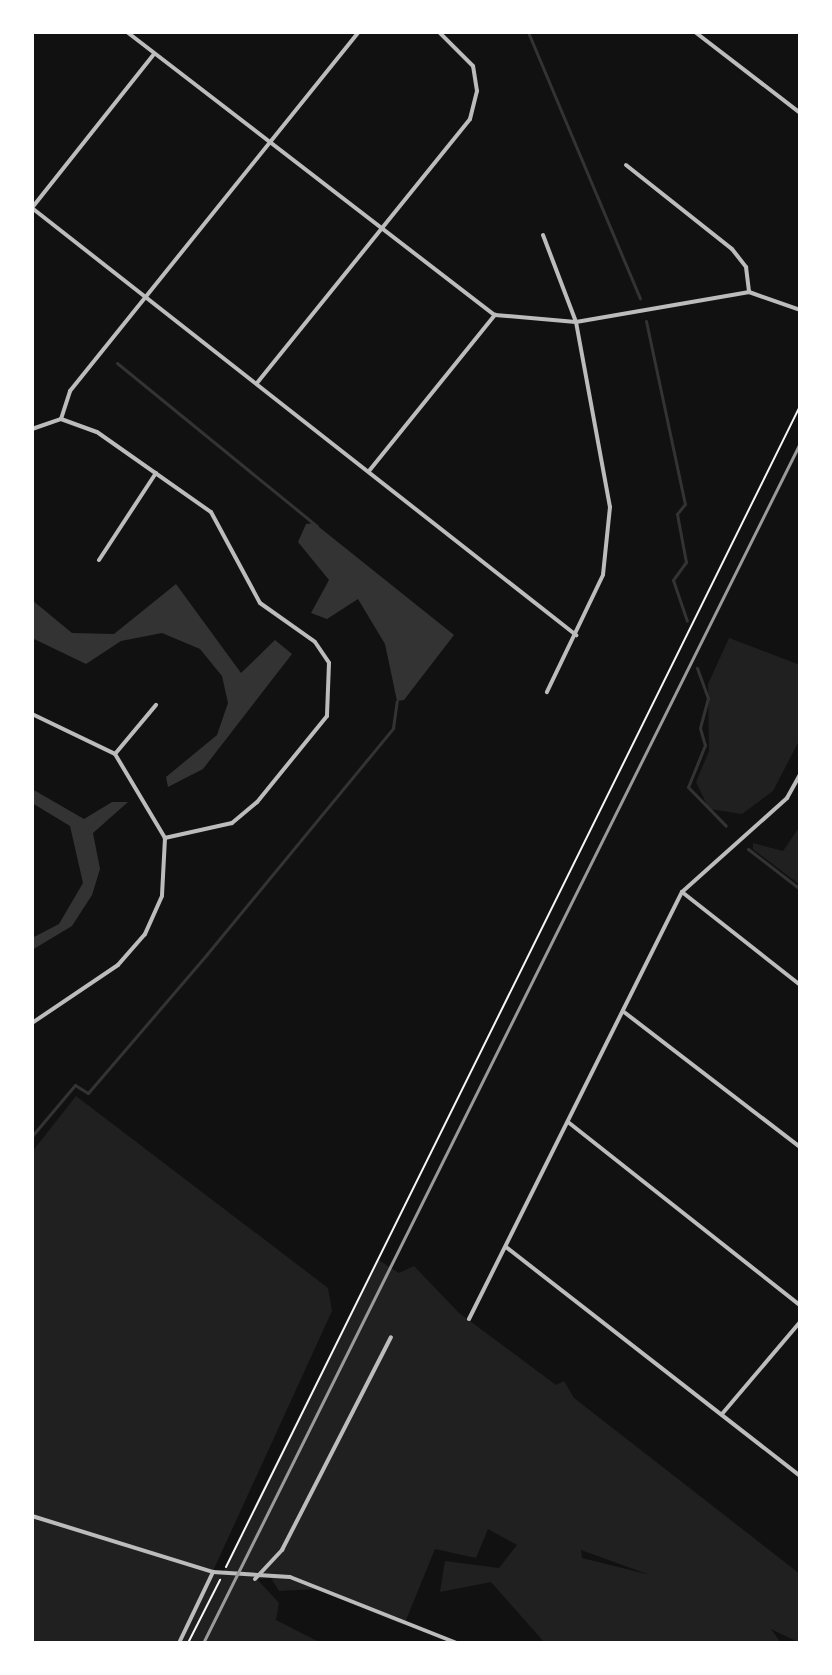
<!DOCTYPE html>
<html>
<head>
<meta charset="utf-8">
<style>
  body { margin:0 }
  #map { position:relative; width:832px; height:1675px; overflow:hidden; background:#111; font-family:"Noto Sans",sans-serif }
  div>[style] { position:absolute }
  .green>* { inset:0; background:#202020 }
  .water>* { inset:0; background:#333 }
  .stream>* { height:3px; margin:-1.5px; padding:0 1.5px; transform-origin:1.5px; border-radius:1.5px; background:#333 }
  .path>* { height:2px; margin:-1px; padding:0 1px; transform-origin:1px; border-radius:1px; background:#f5f5f5 }
  .minor>* { height:4px; margin:-2px; padding:0 2px; transform-origin:2px; border-radius:2px; background:#bcbcbc }
  .rail>* { height:3px; margin:-1.5px; padding:0 1.5px; transform-origin:1.5px; border-radius:1.5px; background:#9a9a9a }
  span { translate:-50% -50%; white-space:nowrap; text-align:center; line-height:1.15; -webkit-text-stroke:7px #fff; paint-order:stroke }
  .frame { position:absolute; inset:0; border:34px solid #fff; pointer-events:none }
</style>
</head>
<body>
<div id="map">
  <div class="green">
    <i style="clip-path:polygon(729px 638px,800px 665px,800px 739px,773px 791px,742px 814px,709px 809px,696px 782px,709px 751px,708px 684px)"></i>
    <i style="clip-path:polygon(800px 826px,800px 885px,753px 849px,753px 843px,783px 851px)"></i>
    <i style="clip-path:polygon(evenodd,76px 1096px,328px 1288px,332px 1311px,213px 1571px,223px 1573px,377px 1259px,399px 1273px,414px 1266px,459px 1313px,556px 1385px,564px 1381px,574px 1398px,800px 1574px,800px 1643px,771px 1629px,781px 1643px,545px 1643px,491px 1582px,440px 1592px,445px 1561px,499px 1568px,517px 1545px,488px 1529px,476px 1558px,435px 1549px,404px 1625px,316px 1589px,279px 1591px,271px 1578px,257px 1579px,279px 1603px,276px 1620px,321px 1643px,32px 1643px,32px 1152px,76px 1096px,581px 1550px,650px 1575px,582px 1558px,581px 1550px)"></i>
  </div>
  <div class="water">
    <i style="clip-path:polygon(314px 523px,454px 635px,404px 700px,397px 701px,385px 644px,358px 599px,327px 619px,311px 613px,329px 580px,298px 542px,306px 524px)"></i>
    <i style="clip-path:polygon(176px 584px,241px 673px,275px 640px,292px 654px,203px 769px,168px 787px,166px 777px,217px 735px,228px 703px,222px 676px,200px 649px,162px 633px,121px 641px,86px 664px,32px 638px,32px 600px,72px 633px,114px 634px)"></i>
    <i style="clip-path:polygon(32px 789px,84px 819px,112px 802px,128px 802px,93px 833px,100px 869px,92px 895px,72px 926px,32px 950px,32px 938px,59px 924px,83px 883px,70px 826px,32px 803px)"></i>
  </div>
  <div class="stream">
    <i style="left:528px;top:32px;width:289px;rotate:67.2deg"></i>
    <i style="left:646px;top:321px;width:187px;rotate:78deg"></i>
    <i style="left:685px;top:504px;width:13px;rotate:129deg"></i>
    <i style="left:677px;top:514px;width:49px;rotate:79.4deg"></i>
    <i style="left:686px;top:562px;width:22px;rotate:126deg"></i>
    <i style="left:673px;top:580px;width:43px;rotate:71.1deg"></i>
    <i style="left:117px;top:363px;width:258px;rotate:39.2deg"></i>
    <i style="left:697px;top:668px;width:32px;rotate:70deg"></i>
    <i style="left:708px;top:698px;width:31px;rotate:105deg"></i>
    <i style="left:700px;top:728px;width:18px;rotate:74deg"></i>
    <i style="left:705px;top:745px;width:45px;rotate:112deg"></i>
    <i style="left:688px;top:787px;width:54px;rotate:45.7deg"></i>
    <i style="left:748px;top:849px;width:66px;rotate:37.6deg"></i>
    <i style="left:32px;top:1136px;width:67px;rotate:-49.9deg"></i>
    <i style="left:75px;top:1085px;width:15px;rotate:32deg"></i>
    <i style="left:88px;top:1093px;width:183px;rotate:-49.4deg"></i>
    <i style="left:207px;top:954px;width:293px;rotate:-50.5deg"></i>
    <i style="left:393px;top:728px;width:27px;rotate:-82deg"></i>
  </div>
  <div class="path">
    <i style="left:226px;top:1567px;width:1295px;rotate:-63.69deg"></i>
    <i style="left:188px;top:1643px;width:71px;rotate:-63.1deg"></i>
  </div>
  <div class="minor">
    <i style="left:127px;top:32px;width:464px;rotate:37.6deg"></i>
    <i style="left:495px;top:315px;width:81px;rotate:4.9deg"></i>
    <i style="left:576px;top:322px;width:176px;rotate:-9.8deg"></i>
    <i style="left:749px;top:292px;width:54px;rotate:19.4deg"></i>
    <i style="left:695px;top:32px;width:133px;rotate:37.6deg"></i>
    <i style="left:154px;top:54px;width:196px;rotate:128.4deg"></i>
    <i style="left:32px;top:208px;width:692px;rotate:38.13deg"></i>
    <i style="left:626px;top:165px;width:135px;rotate:38.4deg"></i>
    <i style="left:732px;top:249px;width:23px;rotate:52deg"></i>
    <i style="left:746px;top:267px;width:25px;rotate:83deg"></i>
    <i style="left:543px;top:235px;width:93px;rotate:69.2deg"></i>
    <i style="left:576px;top:322px;width:188px;rotate:79.6deg"></i>
    <i style="left:610px;top:507px;width:68px;rotate:95.9deg"></i>
    <i style="left:603px;top:575px;width:130px;rotate:115.6deg"></i>
    <i style="left:257px;top:383px;width:339px;rotate:-51.1deg"></i>
    <i style="left:470px;top:119px;width:29px;rotate:-76deg"></i>
    <i style="left:477px;top:91px;width:25px;rotate:-99deg"></i>
    <i style="left:473px;top:66px;width:48px;rotate:-135deg"></i>
    <i style="left:61px;top:419px;width:38px;rotate:20deg"></i>
    <i style="left:97px;top:432px;width:139px;rotate:35.1deg"></i>
    <i style="left:211px;top:512px;width:103px;rotate:61.7deg"></i>
    <i style="left:260px;top:603px;width:67px;rotate:35.3deg"></i>
    <i style="left:315px;top:642px;width:25px;rotate:56deg"></i>
    <i style="left:329px;top:663px;width:53px;rotate:92.2deg"></i>
    <i style="left:327px;top:716px;width:111px;rotate:129.1deg"></i>
    <i style="left:257px;top:802px;width:33px;rotate:140deg"></i>
    <i style="left:232px;top:823px;width:69px;rotate:167.4deg"></i>
    <i style="left:61px;top:419px;width:29px;rotate:-72deg"></i>
    <i style="left:70px;top:391px;width:461px;rotate:-51.2deg"></i>
    <i style="left:32px;top:429px;width:31px;rotate:-19deg"></i>
    <i style="left:369px;top:471px;width:201px;rotate:-51.1deg"></i>
    <i style="left:99px;top:560px;width:104px;rotate:-56.8deg"></i>
    <i style="left:32px;top:714px;width:92px;rotate:25.7deg"></i>
    <i style="left:115px;top:754px;width:98px;rotate:59.2deg"></i>
    <i style="left:165px;top:838px;width:58px;rotate:93deg"></i>
    <i style="left:162px;top:896px;width:42px;rotate:114.1deg"></i>
    <i style="left:145px;top:934px;width:41px;rotate:131.1deg"></i>
    <i style="left:118px;top:965px;width:104px;rotate:146deg"></i>
    <i style="left:115px;top:754px;width:64px;rotate:-50.1deg"></i>
    <i style="left:682px;top:892px;width:150px;rotate:38.2deg"></i>
    <i style="left:624px;top:1012px;width:222px;rotate:37.5deg"></i>
    <i style="left:568px;top:1122px;width:295px;rotate:38.3deg"></i>
    <i style="left:506px;top:1247px;width:373px;rotate:37.9deg"></i>
    <i style="left:469px;top:1319px;width:477px;rotate:-63.5deg"></i>
    <i style="left:682px;top:892px;width:141px;rotate:-41.8deg"></i>
    <i style="left:787px;top:798px;width:26px;rotate:-61deg"></i>
    <i style="left:722px;top:1414px;width:121px;rotate:-49.7deg"></i>
    <i style="left:32px;top:1516px;width:189px;rotate:17.2deg"></i>
    <i style="left:213px;top:1572px;width:77px;rotate:3.7deg"></i>
    <i style="left:290px;top:1577px;width:180px;rotate:21.6deg"></i>
    <i style="left:255px;top:1579px;width:40px;rotate:-47deg"></i>
    <i style="left:282px;top:1550px;width:239px;rotate:-62.9deg"></i>
    <i style="left:179px;top:1643px;width:79px;rotate:-64.4deg"></i>
  </div>
  <div class="rail">
    <i style="left:203px;top:1643px;width:1340px;rotate:-63.55deg"></i>
  </div>
  <div class="frame"></div>
</div>
</body>
</html>
